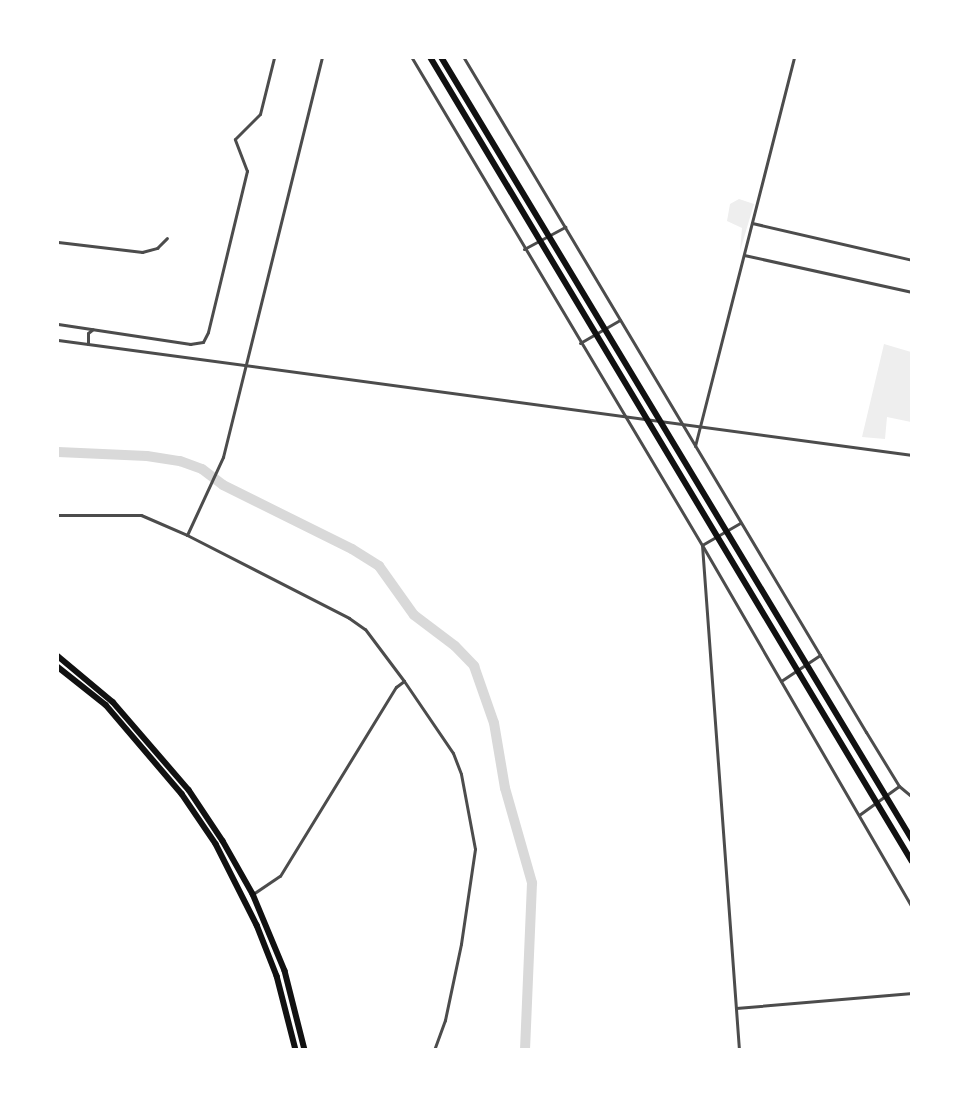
<!DOCTYPE html>
<html>
<head>
<meta charset="utf-8">
<style>
  body { margin:0 }
  #map { position:relative; width:969px; height:1107px; overflow:hidden; background:#fff; font-family:Arial,sans-serif }
  div>[style] { position:absolute }
  .green>* { inset:0; background:#eee }
  .river>* { height:10px; margin:-5px; padding:0 5px; transform-origin:5px; border-radius:5px; background:#d9d9d9 }
  .minor>* { height:3px; margin:-1.5px; padding:0 1.5px; transform-origin:1.5px; border-radius:1.5px; background:#4c4c4c }
  .trunk>* { height:5.5px; margin:-2.75px; padding:0 2.75px; transform-origin:2.75px; border-radius:2.75px; background:#111 }
  .motorway>* { height:5.5px; margin:-2.75px; padding:0 2.75px; transform-origin:2.75px; border-radius:2.75px; background:#111 }
  span { translate:-50% -50%; white-space:nowrap; text-align:center; line-height:1.15; -webkit-text-stroke:5px #fff; paint-order:stroke }
  .frame { position:absolute; inset:0; border:59px solid #fff; pointer-events:none }
</style>
</head>
<body>
<div id="map">
  <div class="green">
    <i style="clip-path:polygon(739px 199px,754px 204px,740px 251px,742px 228px,727px 221px,730px 204px)"></i>
    <i style="clip-path:polygon(884px 344px,911px 352px,911px 422px,887px 417px,885px 439px,862px 437px)"></i>
  </div>
  <div class="river">
    <i style="left:58px;top:452px;width:89px;rotate:2.6deg"></i>
    <i style="left:147px;top:456px;width:33px;rotate:9deg"></i>
    <i style="left:180px;top:461px;width:23px;rotate:20deg"></i>
    <i style="left:202px;top:469px;width:26px;rotate:37deg"></i>
    <i style="left:223px;top:485px;width:144px;rotate:26.4deg"></i>
    <i style="left:352px;top:549px;width:32px;rotate:32deg"></i>
    <i style="left:379px;top:566px;width:60px;rotate:54.5deg"></i>
    <i style="left:414px;top:615px;width:51px;rotate:37.1deg"></i>
    <i style="left:455px;top:646px;width:28px;rotate:46deg"></i>
    <i style="left:474px;top:666px;width:60px;rotate:70.7deg"></i>
    <i style="left:494px;top:723px;width:66px;rotate:80.4deg"></i>
    <i style="left:505px;top:788px;width:99px;rotate:74.1deg"></i>
    <i style="left:532px;top:883px;width:167px;rotate:92.4deg"></i>
  </div>
  <div class="minor">
    <i style="left:412px;top:58px;width:567px;rotate:59.23deg"></i>
    <i style="left:702px;top:545px;width:419px;rotate:59.9deg"></i>
    <i style="left:464px;top:58px;width:785px;rotate:59.19deg"></i>
    <i style="left:866px;top:732px;width:63px;rotate:58.6deg"></i>
    <i style="left:899px;top:786px;width:17px;rotate:40deg"></i>
    <i style="left:752px;top:223px;width:164px;rotate:13deg"></i>
    <i style="left:58px;top:242px;width:85px;rotate:6.8deg"></i>
    <i style="left:142px;top:252px;width:16px;rotate:-15deg"></i>
    <i style="left:157px;top:248px;width:14px;rotate:-45deg"></i>
    <i style="left:524px;top:249px;width:47px;rotate:-28.2deg"></i>
    <i style="left:744px;top:255px;width:172px;rotate:12.4deg"></i>
    <i style="left:58px;top:324px;width:134px;rotate:8.6deg"></i>
    <i style="left:190px;top:344px;width:13px;rotate:-9deg"></i>
    <i style="left:203px;top:342px;width:11px;rotate:-63deg"></i>
    <i style="left:208px;top:332px;width:166px;rotate:-76.4deg"></i>
    <i style="left:247px;top:171px;width:34px;rotate:-111deg"></i>
    <i style="left:235px;top:139px;width:35px;rotate:-45deg"></i>
    <i style="left:260px;top:114px;width:58px;rotate:-76deg"></i>
    <i style="left:58px;top:340px;width:862px;rotate:7.67deg"></i>
    <i style="left:580px;top:343px;width:46px;rotate:-29.9deg"></i>
    <i style="left:88px;top:344px;width:11px;rotate:-90deg"></i>
    <i style="left:88px;top:333px;width:6px;rotate:-39deg"></i>
    <i style="left:695px;top:446px;width:400px;rotate:-75.7deg"></i>
    <i style="left:58px;top:515px;width:83px"></i>
    <i style="left:141px;top:515px;width:50px;rotate:23.5deg"></i>
    <i style="left:187px;top:535px;width:182px;rotate:27.1deg"></i>
    <i style="left:349px;top:618px;width:19px;rotate:35deg"></i>
    <i style="left:365px;top:629px;width:65px;rotate:53.1deg"></i>
    <i style="left:404px;top:681px;width:87px;rotate:55.8deg"></i>
    <i style="left:453px;top:753px;width:22px;rotate:69deg"></i>
    <i style="left:461px;top:774px;width:76px;rotate:79.4deg"></i>
    <i style="left:475px;top:849px;width:96px;rotate:98.4deg"></i>
    <i style="left:461px;top:944px;width:78px;rotate:101.9deg"></i>
    <i style="left:445px;top:1020px;width:32px;rotate:110deg"></i>
    <i style="left:187px;top:535px;width:86px;rotate:-65.2deg"></i>
    <i style="left:223px;top:457px;width:411px;rotate:-76.1deg"></i>
    <i style="left:781px;top:681px;width:47px;rotate:-33.7deg"></i>
    <i style="left:859px;top:815px;width:49px;rotate:-35.9deg"></i>
    <i style="left:253px;top:894px;width:32px;rotate:-34deg"></i>
    <i style="left:280px;top:876px;width:222px;rotate:-58.5deg"></i>
    <i style="left:396px;top:687px;width:10px;rotate:-37deg"></i>
    <i style="left:736px;top:1008px;width:177px;rotate:-4.9deg"></i>
    <i style="left:739px;top:1050px;width:506px;rotate:-94.19deg"></i>
    <i style="left:702px;top:545px;width:44px;rotate:-30.1deg"></i>
  </div>
  <div class="trunk">
    <i style="left:58px;top:656px;width:72px;rotate:39.9deg"></i>
    <i style="left:113px;top:702px;width:116px;rotate:49.2deg"></i>
    <i style="left:189px;top:790px;width:61px;rotate:56.3deg"></i>
    <i style="left:223px;top:841px;width:61px;rotate:60.5deg"></i>
    <i style="left:253px;top:894px;width:83px;rotate:67.4deg"></i>
    <i style="left:285px;top:971px;width:81px;rotate:75.8deg"></i>
    <i style="left:58px;top:667px;width:61px;rotate:38.4deg"></i>
    <i style="left:106px;top:705px;width:117px;rotate:49.5deg"></i>
    <i style="left:182px;top:794px;width:60px;rotate:55.8deg"></i>
    <i style="left:216px;top:844px;width:91px;rotate:63.2deg"></i>
    <i style="left:257px;top:925px;width:55px;rotate:68.6deg"></i>
    <i style="left:277px;top:976px;width:76px;rotate:75.6deg"></i>
  </div>
  <div class="motorway">
    <i style="left:431px;top:58px;width:936px;rotate:59.08deg"></i>
    <i style="left:442px;top:58px;width:912px;rotate:58.96deg"></i>
  </div>
  <div class="frame"></div>
</div>
</body>
</html>
